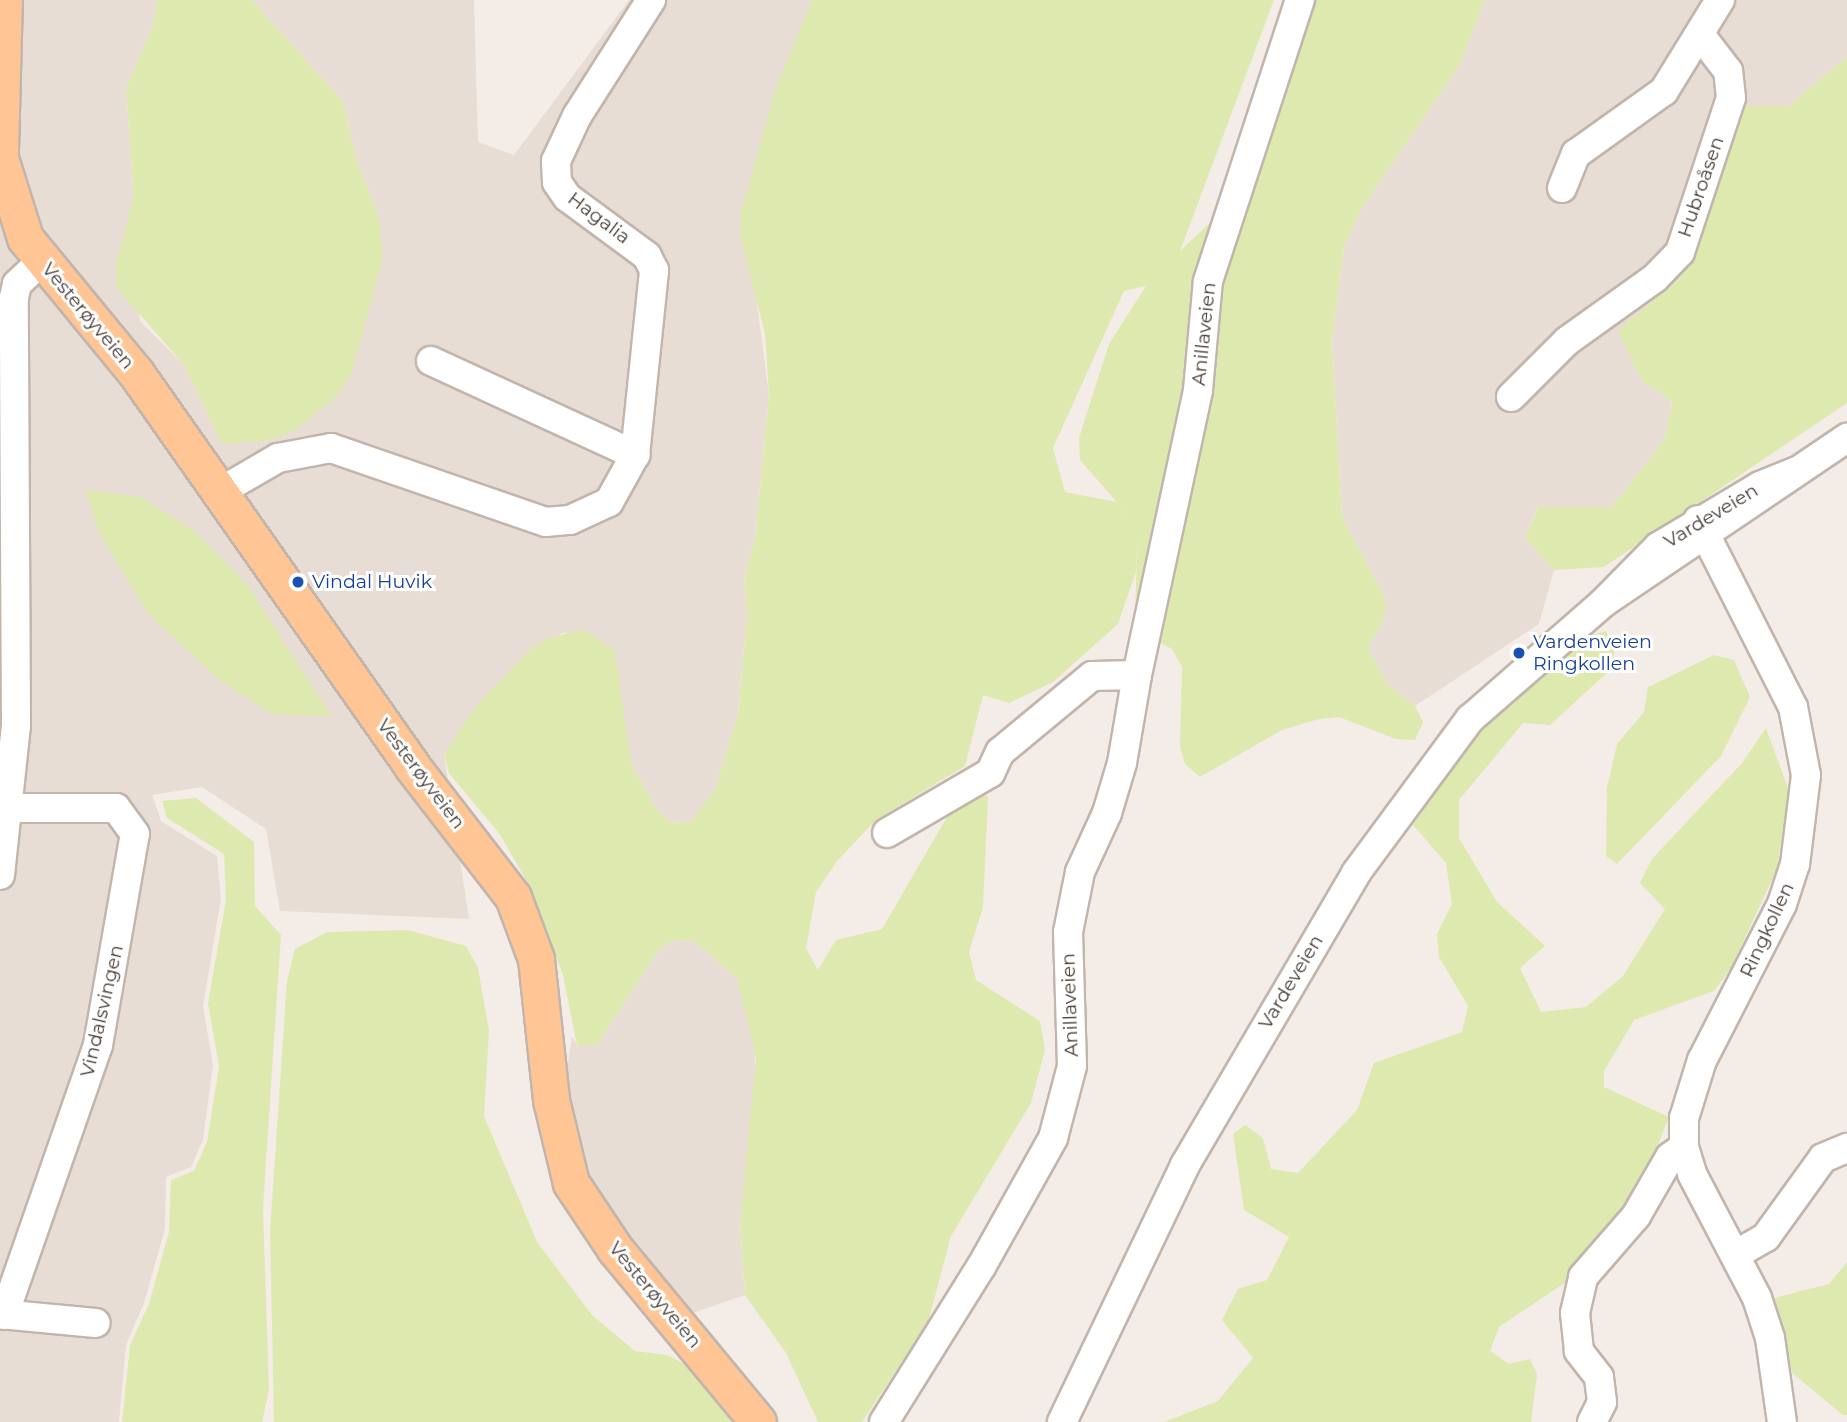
<!DOCTYPE html>
<html>
<head>
<meta charset="utf-8">
<style>
  body { margin:0 }
  #map { position:relative; width:1847px; height:1422px; overflow:hidden; background:#f4ede7; font-family:Montserrat,sans-serif }
  div>[style] { position:absolute }
  .residential>* { inset:0; background:#e8ddd5 }
  .green>* { inset:0; background:#dde9af }
  .roads { filter:drop-shadow(2px 0 #c2b5ac) drop-shadow(-2px 0 #c2b5ac) drop-shadow(0 2px #c2b5ac) drop-shadow(0 -2px #c2b5ac) }
  .minor>* { height:28px; margin:-14px; padding:0 14px; transform-origin:14px; border-radius:14px; background:#fff }
  .major>* { height:35px; margin:-17.5px; padding:0 17.5px; transform-origin:17.5px; border-radius:17.5px; background:#ffc595 }
  .dots>* { width:19px; height:19px; translate:-50% -50%; box-sizing:border-box; border:4px solid #fff; border-radius:50% }
  span { translate:-50% -50%; white-space:nowrap; text-align:center; line-height:1.15; -webkit-text-stroke:6px #fff; paint-order:stroke }
  .street-label { font-size:19px; color:#473c36 }
  .transit-label { font-size:19px; color:#164399 }
  .left { translate:0 -50%; text-align:left }
</style>
</head>
<body>
<div id="map">
  <div class="residential">
    <i style="clip-path:polygon(0 0,158px 0,153px 25px,126px 89px,134px 196px,129px 227px,140px 321px,184px 365px,218px 435px,379px 217px,357px 162px,343px 102px,252px 0,474px 0,478px 142px,514px 155px,629px 0,812px 0,763px 136px,756px 295px,769px 395px,755px 540px,744px 577px,747px 616px,738px 714px,715px 790px,692px 821px,672px 823px,658px 812px,631px 763px,619px 709px,565px 632px,530px 650px,444px 754px,469px 919px,280px 911px,266px 829px,202px 787px,152px 795px,161px 821px,217px 856px,221px 899px,203px 1006px,213px 1065px,203px 1140px,191px 1167px,166px 1177px,165px 1229px,144px 1303px,126px 1345px,119px 1422px,0 1422px)"></i>
    <i style="clip-path:polygon(1485px 0,1847px 0,1847px 57px,1789px 106px,1745px 106px,1680px 279px,1619px 330px,1642px 381px,1672px 401px,1665px 439px,1612px 507px,1537px 508px,1525px 538px,1554px 570px,1539px 624px,1415px 706px,1387px 684px,1368px 648px,1385px 616px,1385px 598px,1342px 517px,1332px 340px,1344px 246px,1360px 211px,1459px 66px)"></i>
    <i style="clip-path:polygon(673px 940px,694px 941px,737px 978px,755px 1037px,755px 1098px,740px 1223px,745px 1295px,687px 1315px,578px 1183px,565px 1084px,572px 1036px,577px 1045px,597px 1045px,658px 951px)"></i>
  </div>
  <div class="green">
    <i style="clip-path:polygon(158px 0,252px 0,343px 102px,357px 162px,379px 217px,383px 257px,352px 372px,337px 396px,296px 430px,270px 440px,222px 444px,184px 365px,116px 287px,116px 265px,134px 196px,126px 89px,153px 25px)"></i>
    <i style="clip-path:polygon(evenodd,812px 0,1274px 0,1180px 251px,1215px 218px,1285px 0,1485px 0,1459px 66px,1360px 211px,1344px 246px,1332px 340px,1342px 517px,1385px 598px,1385px 616px,1368px 648px,1387px 684px,1415px 706px,1423px 722px,1415px 740px,1396px 739px,1339px 717px,1319px 719px,1282px 730px,1200px 777px,1185px 764px,1180px 746px,1182px 667px,1172px 649px,1139px 632px,1135px 613px,1138px 530px,1136px 572px,1118px 624px,1053px 682px,1009px 703px,983px 695px,965px 766px,876px 820px,837px 861px,816px 892px,806px 948px,818px 970px,836px 940px,882px 929px,958px 798px,976px 790px,988px 797px,983px 907px,969px 952px,976px 980px,1040px 1021px,1045px 1050px,1031px 1103px,951px 1236px,928px 1322px,862px 1422px,818px 1422px,786px 1353px,745px 1295px,740px 1223px,756px 1058px,737px 978px,694px 941px,673px 940px,658px 951px,597px 1045px,577px 1045px,563px 975px,529px 885px,499px 833px,449px 773px,444px 754px,476px 706px,530px 650px,547px 638px,584px 630px,615px 650px,631px 763px,658px 812px,672px 823px,691px 821px,715px 790px,738px 714px,747px 616px,744px 577px,755px 540px,769px 395px,765px 334px,740px 235px,741px 212px,775px 91px,812px 0,1146px 286px,1109px 344px,1079px 438px,1080px 460px,1136px 524px,1117px 502px,1065px 492px,1053px 448px,1124px 291px,1146px 286px)"></i>
    <i style="clip-path:polygon(1847px 57px,1847px 403px,1604px 567px,1554px 570px,1525px 538px,1538px 507px,1612px 507px,1665px 439px,1672px 401px,1642px 381px,1618px 330px,1680px 279px,1745px 106px,1789px 106px)"></i>
    <i style="clip-path:polygon(85px 490px,140px 497px,193px 530px,246px 583px,332px 717px,272px 714px,221px 681px,149px 615px,100px 534px)"></i>
    <i style="clip-path:polygon(1606px 631px,1615px 649px,1610px 670px,1550px 725px,1523px 723px,1459px 800px,1459px 838px,1497px 902px,1545px 946px,1520px 968px,1541px 1012px,1586px 1007px,1623px 976px,1665px 909px,1640px 883px,1652px 859px,1742px 763px,1766px 728px,1790px 794px,1776px 871px,1731px 968px,1714px 991px,1634px 1020px,1604px 1071px,1604px 1087px,1669px 1117px,1635px 1204px,1566px 1282px,1499px 1327px,1490px 1351px,1509px 1364px,1530px 1359px,1537px 1374px,1531px 1422px,1164px 1422px,1218px 1401px,1253px 1358px,1222px 1320px,1238px 1289px,1267px 1280px,1289px 1237px,1244px 1210px,1233px 1134px,1245px 1125px,1263px 1138px,1271px 1169px,1298px 1173px,1357px 1110px,1374px 1063px,1462px 1032px,1468px 1006px,1439px 957px,1437px 934px,1452px 904px,1446px 863px,1413px 825px,1470px 740px,1589px 636px)"></i>
    <i style="clip-path:polygon(1714px 655px,1734px 660px,1750px 697px,1721px 756px,1617px 864px,1606px 856px,1607px 788px,1617px 744px,1644px 712px,1648px 687px)"></i>
    <i style="clip-path:polygon(196px 798px,254px 842px,255px 906px,281px 935px,263px 1208px,269px 1390px,262px 1422px,122px 1422px,130px 1345px,149px 1304px,169px 1232px,171px 1180px,194px 1171px,207px 1142px,219px 1066px,208px 1003px,226px 900px,224px 854px,167px 818px,162px 801px)"></i>
    <i style="clip-path:polygon(408px 930px,466px 946px,478px 968px,489px 1031px,484px 1116px,537px 1242px,592px 1315px,635px 1351px,667px 1355px,698px 1371px,732px 1422px,274px 1422px,270px 1231px,287px 981px,295px 949px,327px 932px)"></i>
    <i style="clip-path:polygon(1847px 1262px,1847px 1415px,1843px 1415px,1792px 1373px,1774px 1298px,1829px 1284px)"></i>
  </div>
  <div class="roads">
    <div class="minor">
      <i style="left:1562px;top:188px;width:37px;rotate:-68deg"></i>
      <i style="left:1576px;top:154px;width:108px;rotate:-35.6deg"></i>
      <i style="left:1664px;top:91px;width:107px;rotate:-58.4deg"></i>
      <i style="left:431px;top:361px;width:225px;rotate:24.7deg"></i>
      <i style="left:1511px;top:397px;width:79px;rotate:-45deg"></i>
      <i style="left:1567px;top:341px;width:108px;rotate:-35.6deg"></i>
      <i style="left:1655px;top:278px;width:36px;rotate:-46deg"></i>
      <i style="left:1680px;top:252px;width:162px;rotate:-71.7deg"></i>
      <i style="left:1731px;top:98px;width:27px;rotate:-96deg"></i>
      <i style="left:1728px;top:71px;width:44px;rotate:-127.6deg"></i>
      <i style="left:1797px;top:471px;width:40px;rotate:158deg"></i>
      <i style="left:1760px;top:486px;width:119px;rotate:149.1deg"></i>
      <i style="left:1658px;top:547px;width:78px;rotate:134.5deg"></i>
      <i style="left:1603px;top:603px;width:295px;rotate:-34.1deg"></i>
      <i style="left:221px;top:491px;width:66px;rotate:-30.1deg"></i>
      <i style="left:278px;top:458px;width:54px;rotate:-10.7deg"></i>
      <i style="left:331px;top:448px;width:227px;rotate:19deg"></i>
      <i style="left:546px;top:522px;width:24px;rotate:-5deg"></i>
      <i style="left:570px;top:520px;width:43px;rotate:-24.8deg"></i>
      <i style="left:609px;top:502px;width:54px;rotate:-61deg"></i>
      <i style="left:635px;top:455px;width:186px;rotate:-84.1deg"></i>
      <i style="left:654px;top:270px;width:16px;rotate:-117deg"></i>
      <i style="left:647px;top:256px;width:99px;rotate:-143.6deg"></i>
      <i style="left:567px;top:197px;width:18px;rotate:-124deg"></i>
      <i style="left:557px;top:182px;width:21px;rotate:-93deg"></i>
      <i style="left:556px;top:161px;width:50px;rotate:-65deg"></i>
      <i style="left:577px;top:116px;width:138px;rotate:-57.5deg"></i>
      <i style="left:1698px;top:520px;width:210px;rotate:63.1deg"></i>
      <i style="left:1793px;top:707px;width:69px;rotate:79.2deg"></i>
      <i style="left:1806px;top:775px;width:90px;rotate:97deg"></i>
      <i style="left:1795px;top:864px;width:42px;rotate:108deg"></i>
      <i style="left:1782px;top:904px;width:175px;rotate:117.1deg"></i>
      <i style="left:1702px;top:1060px;width:61px;rotate:107.2deg"></i>
      <i style="left:1684px;top:1118px;width:29px;rotate:90deg"></i>
      <i style="left:1684px;top:1147px;width:28px;rotate:73deg"></i>
      <i style="left:1692px;top:1174px;width:140px;rotate:62.3deg"></i>
      <i style="left:1757px;top:1298px;width:42px;rotate:72deg"></i>
      <i style="left:1770px;top:1338px;width:85px;rotate:81.9deg"></i>
      <i style="left:1137px;top:675px;width:291px;rotate:-77.9deg"></i>
      <i style="left:1198px;top:390px;width:109px;rotate:-84.8deg"></i>
      <i style="left:1208px;top:281px;width:296px;rotate:-71.9deg"></i>
      <i style="left:0;top:875px;width:150px;rotate:-83.9deg"></i>
      <i style="left:16px;top:726px;width:428px;rotate:-90.3deg"></i>
      <i style="left:14px;top:298px;width:14px;rotate:-78deg"></i>
      <i style="left:17px;top:284px;width:33px;rotate:-43deg"></i>
      <i style="left:1735px;top:1255px;width:36px;rotate:-30deg"></i>
      <i style="left:1766px;top:1237px;width:97px;rotate:-54.2deg"></i>
      <i style="left:1823px;top:1158px;width:26px;rotate:-23deg"></i>
      <i style="left:0;top:1314px;width:96px;rotate:5.4deg"></i>
      <i style="left:4px;top:1315px;width:286px;rotate:-70.8deg"></i>
      <i style="left:98px;top:1045px;width:214px;rotate:-80.1deg"></i>
      <i style="left:135px;top:834px;width:32px;rotate:-126deg"></i>
      <i style="left:116px;top:808px;width:107px;rotate:180deg"></i>
      <i style="left:884px;top:1422px;width:183px;rotate:-58deg"></i>
      <i style="left:981px;top:1267px;width:148px;rotate:-60.8deg"></i>
      <i style="left:1053px;top:1138px;width:74px;rotate:-75.2deg"></i>
      <i style="left:1072px;top:1066px;width:134px;rotate:-91.7deg"></i>
      <i style="left:1068px;top:932px;width:61px;rotate:-78.7deg"></i>
      <i style="left:1080px;top:872px;width:65px;rotate:-65.4deg"></i>
      <i style="left:1107px;top:813px;width:52px;rotate:-73.3deg"></i>
      <i style="left:1122px;top:763px;width:89px;rotate:-80.3deg"></i>
      <i style="left:1137px;top:675px;width:45px;rotate:178.7deg"></i>
      <i style="left:1092px;top:676px;width:119px;rotate:140.4deg"></i>
      <i style="left:1000px;top:752px;width:23px;rotate:115deg"></i>
      <i style="left:990px;top:773px;width:119px;rotate:149.8deg"></i>
      <i style="left:1062px;top:1422px;width:285px;rotate:-64.4deg"></i>
      <i style="left:1185px;top:1165px;width:338px;rotate:-59.6deg"></i>
      <i style="left:1356px;top:873px;width:192px;rotate:-53.5deg"></i>
      <i style="left:1470px;top:719px;width:176px;rotate:-41.1deg"></i>
      <i style="left:1592px;top:1422px;width:22px;rotate:-63deg"></i>
      <i style="left:1602px;top:1402px;width:25px;rotate:-97deg"></i>
      <i style="left:1599px;top:1377px;width:33px;rotate:-128deg"></i>
      <i style="left:1579px;top:1351px;width:38px;rotate:-96deg"></i>
      <i style="left:1575px;top:1313px;width:37px;rotate:-77deg"></i>
      <i style="left:1583px;top:1277px;width:81px;rotate:-49deg"></i>
      <i style="left:1636px;top:1216px;width:68px;rotate:-60deg"></i>
      <i style="left:1670px;top:1157px;width:17px;rotate:-36deg"></i>
    </div>
    <div class="major">
      <i style="left:0;top:150px;width:150px;rotate:-88.5deg"></i>
      <i style="left:0;top:158px;width:84px;rotate:72.6deg"></i>
      <i style="left:25px;top:238px;width:175px;rotate:50.6deg"></i>
      <i style="left:136px;top:373px;width:479px;rotate:54.9deg"></i>
      <i style="left:411px;top:765px;width:167px;rotate:52.3deg"></i>
      <i style="left:513px;top:897px;width:66px;rotate:69.6deg"></i>
      <i style="left:536px;top:959px;width:142px;rotate:83.9deg"></i>
      <i style="left:551px;top:1100px;width:85px;rotate:76.5deg"></i>
      <i style="left:571px;top:1183px;width:79px;rotate:56.3deg"></i>
      <i style="left:615px;top:1249px;width:224px;rotate:50.4deg"></i>
    </div>
  </div>
  <div class="dots">
    <i style="left:298px;top:582px;background:#1a4fb4"></i>
    <i style="left:1519px;top:653px;background:#1a4fb4"></i>
  </div>
  <div class="street-label">
    <span style="left:1701px;top:187px;rotate:-71deg">Hubroåsen</span>
    <span style="left:599px;top:218px;rotate:37deg">Hagalia</span>
    <span style="left:88px;top:316px;rotate:50deg">Vesterøyveien</span>
    <span style="left:1204px;top:334px;rotate:-84deg">Anillaveien</span>
    <span style="left:1711px;top:516px;rotate:-31deg">Vardeveien</span>
    <span style="left:421px;top:774px;rotate:53deg">Vesterøyveien</span>
    <span style="left:1767px;top:930px;rotate:-65deg">Ringkollen</span>
    <span style="left:1291px;top:982px;rotate:-59deg">Vardeveien</span>
    <span style="left:1070px;top:1005px;rotate:-92deg">Anillaveien</span>
    <span style="left:102px;top:1011px;rotate:-77deg">Vindalsvingen</span>
    <span style="left:655px;top:1295px;rotate:50deg">Vesterøyveien</span>
  </div>
  <div class="transit-label">
    <span class="left" style="left:312px;top:582px">Vindal Huvik</span>
    <span class="left" style="left:1533px;top:653px">Vardenveien<br>Ringkollen</span>
  </div>
</div>
</body>
</html>
